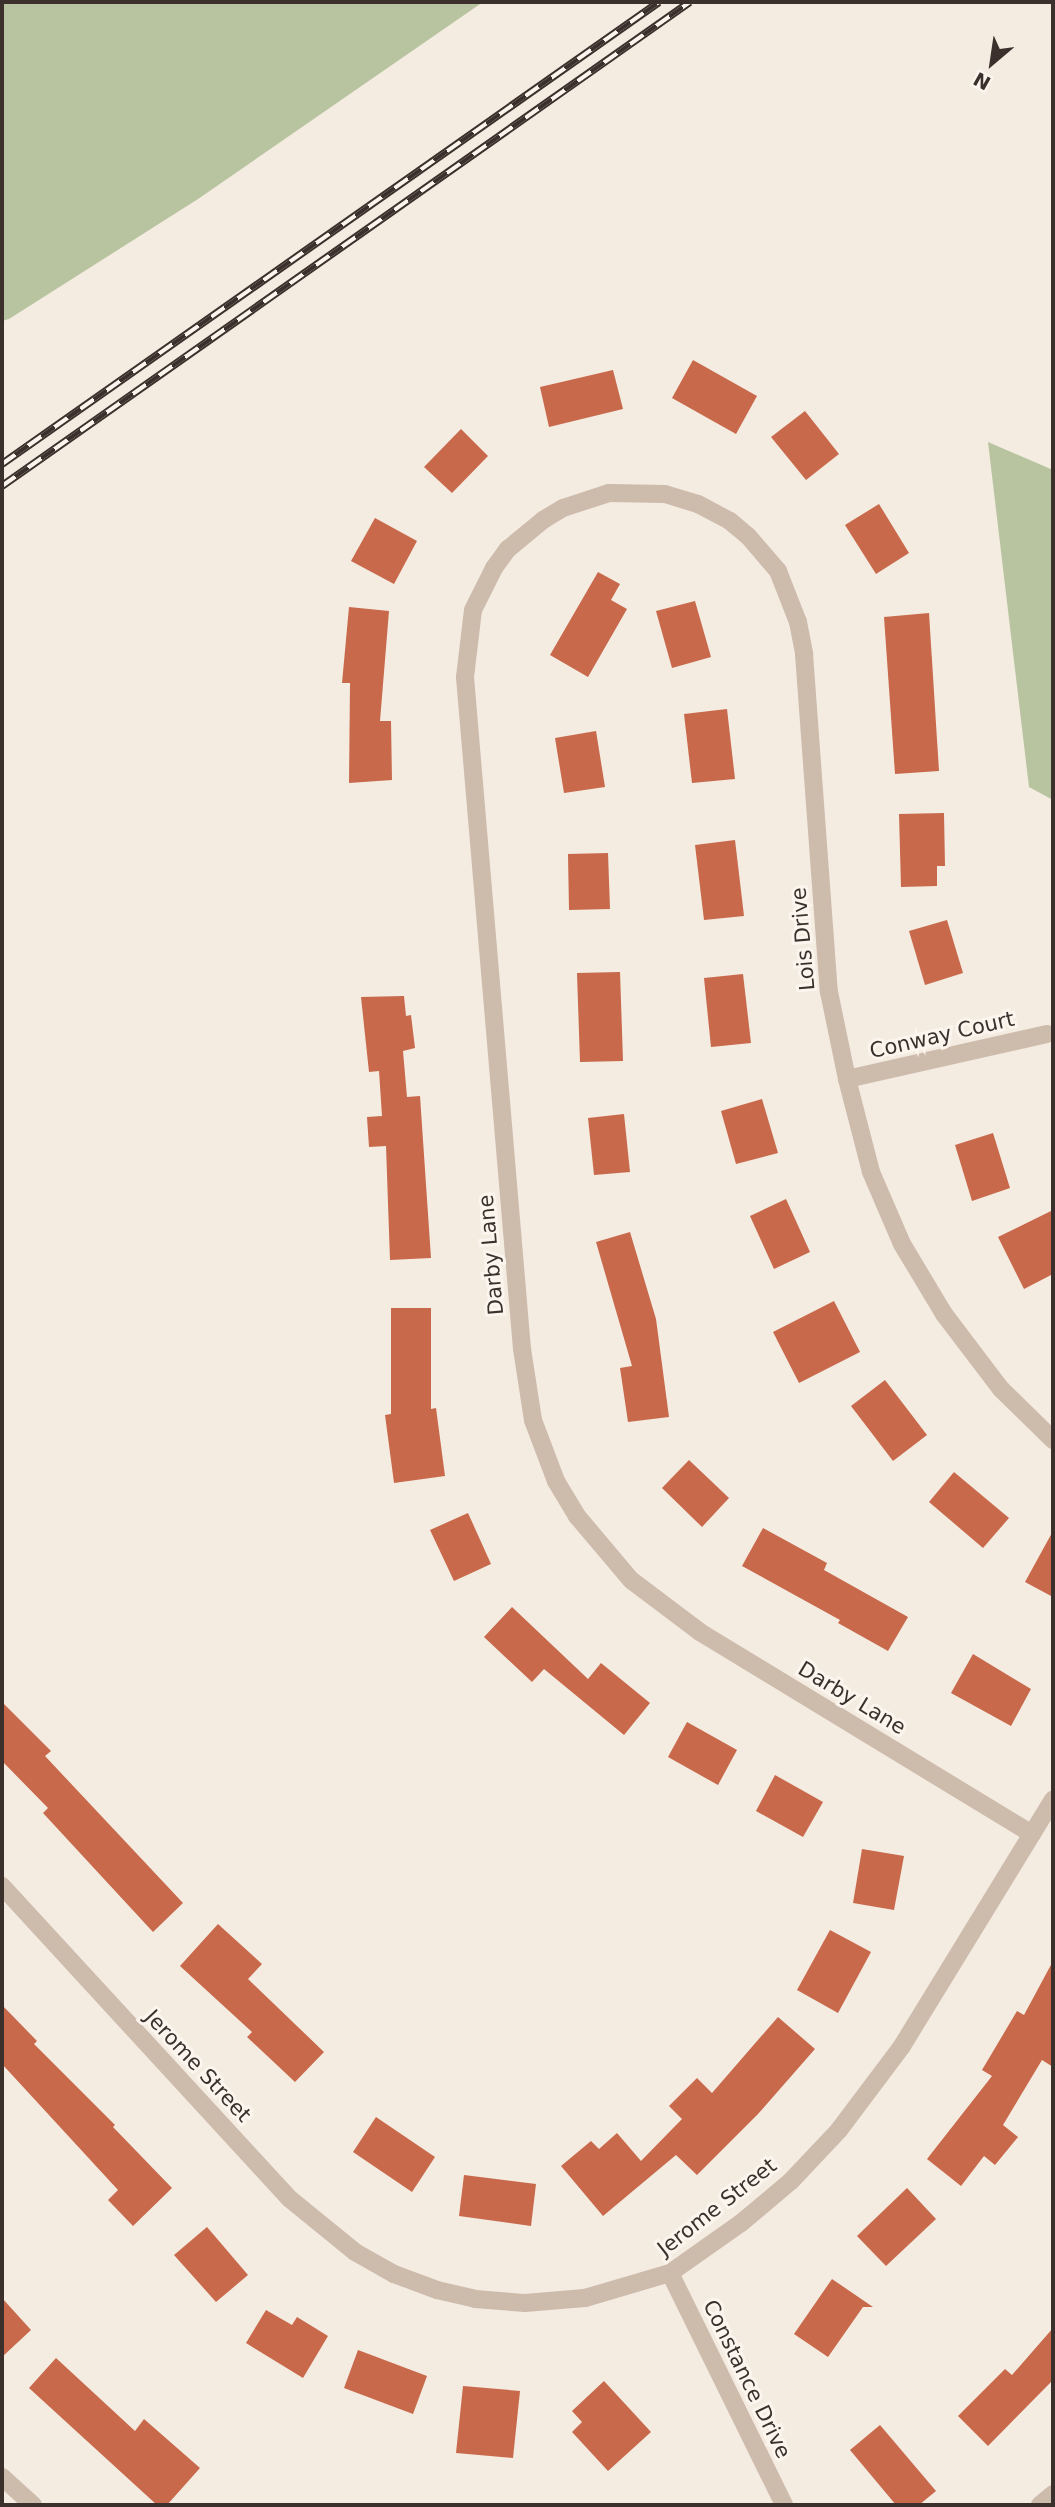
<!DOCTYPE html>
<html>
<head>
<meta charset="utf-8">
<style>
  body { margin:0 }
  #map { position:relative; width:1055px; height:2507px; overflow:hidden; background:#f4ebe1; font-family:"DejaVu Sans",sans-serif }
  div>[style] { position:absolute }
  .green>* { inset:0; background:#b8c4a0 }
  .building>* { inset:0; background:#c8694b }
  .street>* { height:18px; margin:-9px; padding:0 9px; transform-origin:9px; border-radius:9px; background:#cdbbac }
  .rail>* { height:8px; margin-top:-4px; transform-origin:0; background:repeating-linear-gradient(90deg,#fbf5ee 0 16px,#3b302b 0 32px); box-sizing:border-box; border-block:2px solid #3b302b }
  span { translate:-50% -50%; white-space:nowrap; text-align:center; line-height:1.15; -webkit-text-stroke:6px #fbf5ee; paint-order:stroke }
  .street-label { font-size:21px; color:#3b302b }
  .frame { position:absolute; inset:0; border:4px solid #3b302b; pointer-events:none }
  .north { position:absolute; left:957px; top:28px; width:70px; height:70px; -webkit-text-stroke:5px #fbf5ee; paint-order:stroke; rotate:209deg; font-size:19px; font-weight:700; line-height:28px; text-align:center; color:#3b302b }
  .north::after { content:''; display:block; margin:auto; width:24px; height:32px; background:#3b302b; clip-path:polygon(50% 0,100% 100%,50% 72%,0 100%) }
</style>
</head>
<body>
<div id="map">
  <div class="green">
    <i style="clip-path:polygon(2px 2px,483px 2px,198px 199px,9px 319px,2px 321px)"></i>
    <i style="clip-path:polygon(988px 442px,1053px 470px,1053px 800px,1029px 787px)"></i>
  </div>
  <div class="building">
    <i style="clip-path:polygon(693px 360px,757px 396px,736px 434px,672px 398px)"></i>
    <i style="clip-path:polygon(613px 370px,623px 409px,549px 427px,540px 387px)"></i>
    <i style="clip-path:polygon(805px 411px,839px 454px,806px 480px,771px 437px)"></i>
    <i style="clip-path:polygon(461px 429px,488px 456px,452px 493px,424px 467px)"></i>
    <i style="clip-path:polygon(879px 504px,909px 553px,876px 574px,845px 525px)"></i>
    <i style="clip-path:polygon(375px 518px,417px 541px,394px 584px,351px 561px)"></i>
    <i style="clip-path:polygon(598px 572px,620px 584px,611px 600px,627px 609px,588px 677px,550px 655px)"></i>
    <i style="clip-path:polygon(695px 601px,711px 657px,672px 668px,656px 611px)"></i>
    <i style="clip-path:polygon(349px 607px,389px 611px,380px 721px,391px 721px,392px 780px,349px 783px,350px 683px,342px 683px)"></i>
    <i style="clip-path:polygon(929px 613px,939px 771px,895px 774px,884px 617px)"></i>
    <i style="clip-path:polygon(727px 709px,735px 779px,692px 783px,684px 714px)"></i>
    <i style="clip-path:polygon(596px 731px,605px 787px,564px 793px,555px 738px)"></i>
    <i style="clip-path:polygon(944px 813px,945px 866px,937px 866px,937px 886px,901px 887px,899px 814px)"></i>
    <i style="clip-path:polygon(735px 840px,744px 916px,704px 920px,695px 845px)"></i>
    <i style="clip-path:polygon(608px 853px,610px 909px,569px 910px,568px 854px)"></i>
    <i style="clip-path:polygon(947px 920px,963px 973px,925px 985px,909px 931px)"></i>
    <i style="clip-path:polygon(620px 972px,623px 1061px,580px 1062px,577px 973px)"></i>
    <i style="clip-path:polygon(743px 974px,751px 1043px,711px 1047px,704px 978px)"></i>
    <i style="clip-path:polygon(404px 996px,406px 1016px,411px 1015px,415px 1048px,403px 1051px,407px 1097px,420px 1096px,431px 1258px,390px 1260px,386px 1146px,369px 1147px,367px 1117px,382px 1116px,379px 1071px,369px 1072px,361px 997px)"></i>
    <i style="clip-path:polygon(762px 1099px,778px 1153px,736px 1164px,721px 1111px)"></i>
    <i style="clip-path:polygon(624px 1114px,630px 1172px,594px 1175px,588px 1118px)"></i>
    <i style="clip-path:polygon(993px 1133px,1010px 1188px,972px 1201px,955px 1145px)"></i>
    <i style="clip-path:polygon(786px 1199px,810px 1252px,774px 1269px,750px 1216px)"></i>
    <i style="clip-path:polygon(1053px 1210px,1053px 1274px,1024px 1289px,998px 1237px)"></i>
    <i style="clip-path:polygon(630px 1232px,656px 1319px,669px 1417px,628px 1422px,620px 1368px,632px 1366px,596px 1242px)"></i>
    <i style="clip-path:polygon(834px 1301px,860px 1352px,799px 1383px,773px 1332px)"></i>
    <i style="clip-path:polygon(391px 1308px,431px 1308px,431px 1409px,436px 1408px,445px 1476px,394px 1483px,385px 1415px,391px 1414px)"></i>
    <i style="clip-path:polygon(885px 1380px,927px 1435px,893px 1461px,851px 1406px)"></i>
    <i style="clip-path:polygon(689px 1460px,729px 1498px,702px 1527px,662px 1488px)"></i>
    <i style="clip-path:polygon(954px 1472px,1009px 1518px,983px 1548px,929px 1502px)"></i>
    <i style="clip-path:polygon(468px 1513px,491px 1564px,454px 1581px,430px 1530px)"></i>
    <i style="clip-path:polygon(763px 1528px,827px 1563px,824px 1570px,908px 1617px,888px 1651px,838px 1623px,840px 1620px,742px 1566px)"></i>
    <i style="clip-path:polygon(1053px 1531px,1053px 1597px,1025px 1582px)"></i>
    <i style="clip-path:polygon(512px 1607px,588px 1679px,601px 1663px,650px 1703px,624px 1735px,544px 1669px,532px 1682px,484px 1637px)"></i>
    <i style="clip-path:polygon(973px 1654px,1031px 1689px,1011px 1726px,951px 1693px)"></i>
    <i style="clip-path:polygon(2px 1702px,51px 1751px,45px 1756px,183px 1903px,153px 1932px,43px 1813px,48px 1808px,2px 1761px)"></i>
    <i style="clip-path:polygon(687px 1722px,737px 1750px,718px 1785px,668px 1757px)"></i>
    <i style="clip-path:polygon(775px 1775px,823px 1802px,803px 1837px,756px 1811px)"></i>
    <i style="clip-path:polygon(862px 1849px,904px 1856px,894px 1910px,853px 1903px)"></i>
    <i style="clip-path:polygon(218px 1924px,262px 1964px,248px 1979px,324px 2052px,295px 2082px,247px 2037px,252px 2032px,180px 1966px)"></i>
    <i style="clip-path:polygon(830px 1930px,871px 1952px,838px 2013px,797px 1990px)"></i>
    <i style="clip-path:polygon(1053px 1961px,1053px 2067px,1042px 2060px,1003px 2125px,1018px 2137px,995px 2165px,984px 2156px,961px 2186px,927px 2159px,992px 2076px,982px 2070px,1017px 2011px,1024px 2015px)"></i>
    <i style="clip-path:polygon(2px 2005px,37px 2041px,34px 2044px,115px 2125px,113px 2127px,172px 2188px,133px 2226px,108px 2200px,118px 2190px,2px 2064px)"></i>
    <i style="clip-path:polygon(778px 2017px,815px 2049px,758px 2114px,697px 2175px,676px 2155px,603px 2216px,561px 2166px,591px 2141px,599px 2149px,617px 2133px,641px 2161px,682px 2119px,669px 2106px,697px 2078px,712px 2093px)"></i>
    <i style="clip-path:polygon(376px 2117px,435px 2157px,412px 2192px,353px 2152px)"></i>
    <i style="clip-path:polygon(464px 2175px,536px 2184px,531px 2226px,459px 2216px)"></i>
    <i style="clip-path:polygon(907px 2188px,936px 2219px,886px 2266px,857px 2236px)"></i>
    <i style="clip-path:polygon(207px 2227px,248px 2275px,216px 2302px,174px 2255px)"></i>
    <i style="clip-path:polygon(832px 2279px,873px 2307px,863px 2307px,828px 2357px,794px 2334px)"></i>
    <i style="clip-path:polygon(2px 2298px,31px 2330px,2px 2357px)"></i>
    <i style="clip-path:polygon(266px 2310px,292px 2325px,297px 2317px,328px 2336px,303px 2378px,246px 2343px)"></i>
    <i style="clip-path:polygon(1053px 2328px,1053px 2380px,988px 2446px,958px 2416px,1005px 2369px,1012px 2375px)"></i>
    <i style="clip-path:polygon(358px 2350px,427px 2376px,413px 2414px,344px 2388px)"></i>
    <i style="clip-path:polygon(56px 2358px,135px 2431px,144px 2419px,200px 2468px,167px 2505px,157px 2505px,29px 2388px)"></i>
    <i style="clip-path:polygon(604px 2381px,651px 2432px,608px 2471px,572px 2432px,582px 2422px,572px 2411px)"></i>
    <i style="clip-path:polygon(463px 2386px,520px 2391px,513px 2458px,456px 2453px)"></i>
    <i style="clip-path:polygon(880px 2425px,936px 2491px,919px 2505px,896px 2505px,850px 2450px)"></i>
  </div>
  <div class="street">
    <i style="left:847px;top:1079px;width:205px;rotate:-12.7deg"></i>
    <i style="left:1032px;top:1834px;width:389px;rotate:-148.7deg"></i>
    <i style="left:700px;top:1632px;width:86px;rotate:-143deg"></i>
    <i style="left:631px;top:1580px;width:84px;rotate:-130.2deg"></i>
    <i style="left:577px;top:1516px;width:41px;rotate:-121deg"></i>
    <i style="left:556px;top:1481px;width:65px;rotate:-110.7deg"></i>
    <i style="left:533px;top:1420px;width:72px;rotate:-98.8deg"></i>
    <i style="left:522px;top:1349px;width:674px;rotate:-94.85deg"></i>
    <i style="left:465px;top:677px;width:67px;rotate:-83.2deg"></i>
    <i style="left:473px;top:610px;width:47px;rotate:-63.4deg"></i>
    <i style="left:494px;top:568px;width:24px;rotate:-54deg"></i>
    <i style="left:508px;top:549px;width:45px;rotate:-39.6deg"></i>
    <i style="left:543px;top:520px;width:23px;rotate:-31deg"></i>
    <i style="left:563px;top:508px;width:48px;rotate:-18.1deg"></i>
    <i style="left:609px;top:493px;width:56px;rotate:1deg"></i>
    <i style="left:665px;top:494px;width:34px;rotate:17deg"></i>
    <i style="left:698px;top:504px;width:36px;rotate:28deg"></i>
    <i style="left:730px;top:521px;width:23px;rotate:40deg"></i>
    <i style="left:748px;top:536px;width:46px;rotate:49.4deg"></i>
    <i style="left:778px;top:571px;width:55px;rotate:68.6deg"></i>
    <i style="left:798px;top:622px;width:33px;rotate:79deg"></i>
    <i style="left:804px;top:654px;width:339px;rotate:85.8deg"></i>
    <i style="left:829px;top:992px;width:89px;rotate:78.3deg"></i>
    <i style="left:847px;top:1079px;width:96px;rotate:75.5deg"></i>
    <i style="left:871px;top:1172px;width:78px;rotate:66.7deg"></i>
    <i style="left:902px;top:1244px;width:82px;rotate:59deg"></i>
    <i style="left:944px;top:1314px;width:94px;rotate:52.8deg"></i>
    <i style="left:1001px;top:1389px;width:73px;rotate:44.4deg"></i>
    <i style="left:2px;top:1886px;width:425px;rotate:47.4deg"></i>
    <i style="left:290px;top:2199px;width:84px;rotate:39.2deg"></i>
    <i style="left:355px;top:2252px;width:45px;rotate:29.4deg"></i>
    <i style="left:394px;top:2274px;width:46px;rotate:20.4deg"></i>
    <i style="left:437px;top:2290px;width:39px;rotate:13deg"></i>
    <i style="left:475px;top:2299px;width:50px;rotate:4.6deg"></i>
    <i style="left:525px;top:2303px;width:60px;rotate:-4.8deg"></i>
    <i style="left:585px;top:2298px;width:89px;rotate:-16.4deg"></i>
    <i style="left:670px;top:2273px;width:87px;rotate:-35.2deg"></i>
    <i style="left:741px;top:2223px;width:65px;rotate:-40deg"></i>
    <i style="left:791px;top:2181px;width:70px;rotate:-46.7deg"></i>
    <i style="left:839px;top:2130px;width:105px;rotate:-53.1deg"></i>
    <i style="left:902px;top:2046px;width:289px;rotate:-58.5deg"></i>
    <i style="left:670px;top:2273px;width:258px;rotate:63.8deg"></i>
    <i style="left:2px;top:2477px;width:42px;rotate:42.1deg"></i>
    <i style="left:1040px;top:2505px;width:17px;rotate:-40deg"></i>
  </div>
  <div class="rail">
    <i style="left:2px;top:464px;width:803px;rotate:-35.11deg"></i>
    <i style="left:2px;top:486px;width:841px;rotate:-35.13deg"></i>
  </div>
  <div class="street-label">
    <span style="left:803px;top:939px;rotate:-95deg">Lois Drive</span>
    <span style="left:942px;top:1035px;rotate:-13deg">Conway Court</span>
    <span style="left:491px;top:1255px;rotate:-95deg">Darby Lane</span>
    <span style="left:852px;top:1698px;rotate:31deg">Darby Lane</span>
    <span style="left:198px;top:2066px;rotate:47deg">Jerome Street</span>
    <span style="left:717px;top:2207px;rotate:-38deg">Jerome Street</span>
    <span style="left:747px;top:2379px;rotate:64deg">Constance Drive</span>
  </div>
  <div class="frame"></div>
  <div class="north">N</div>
</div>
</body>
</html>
